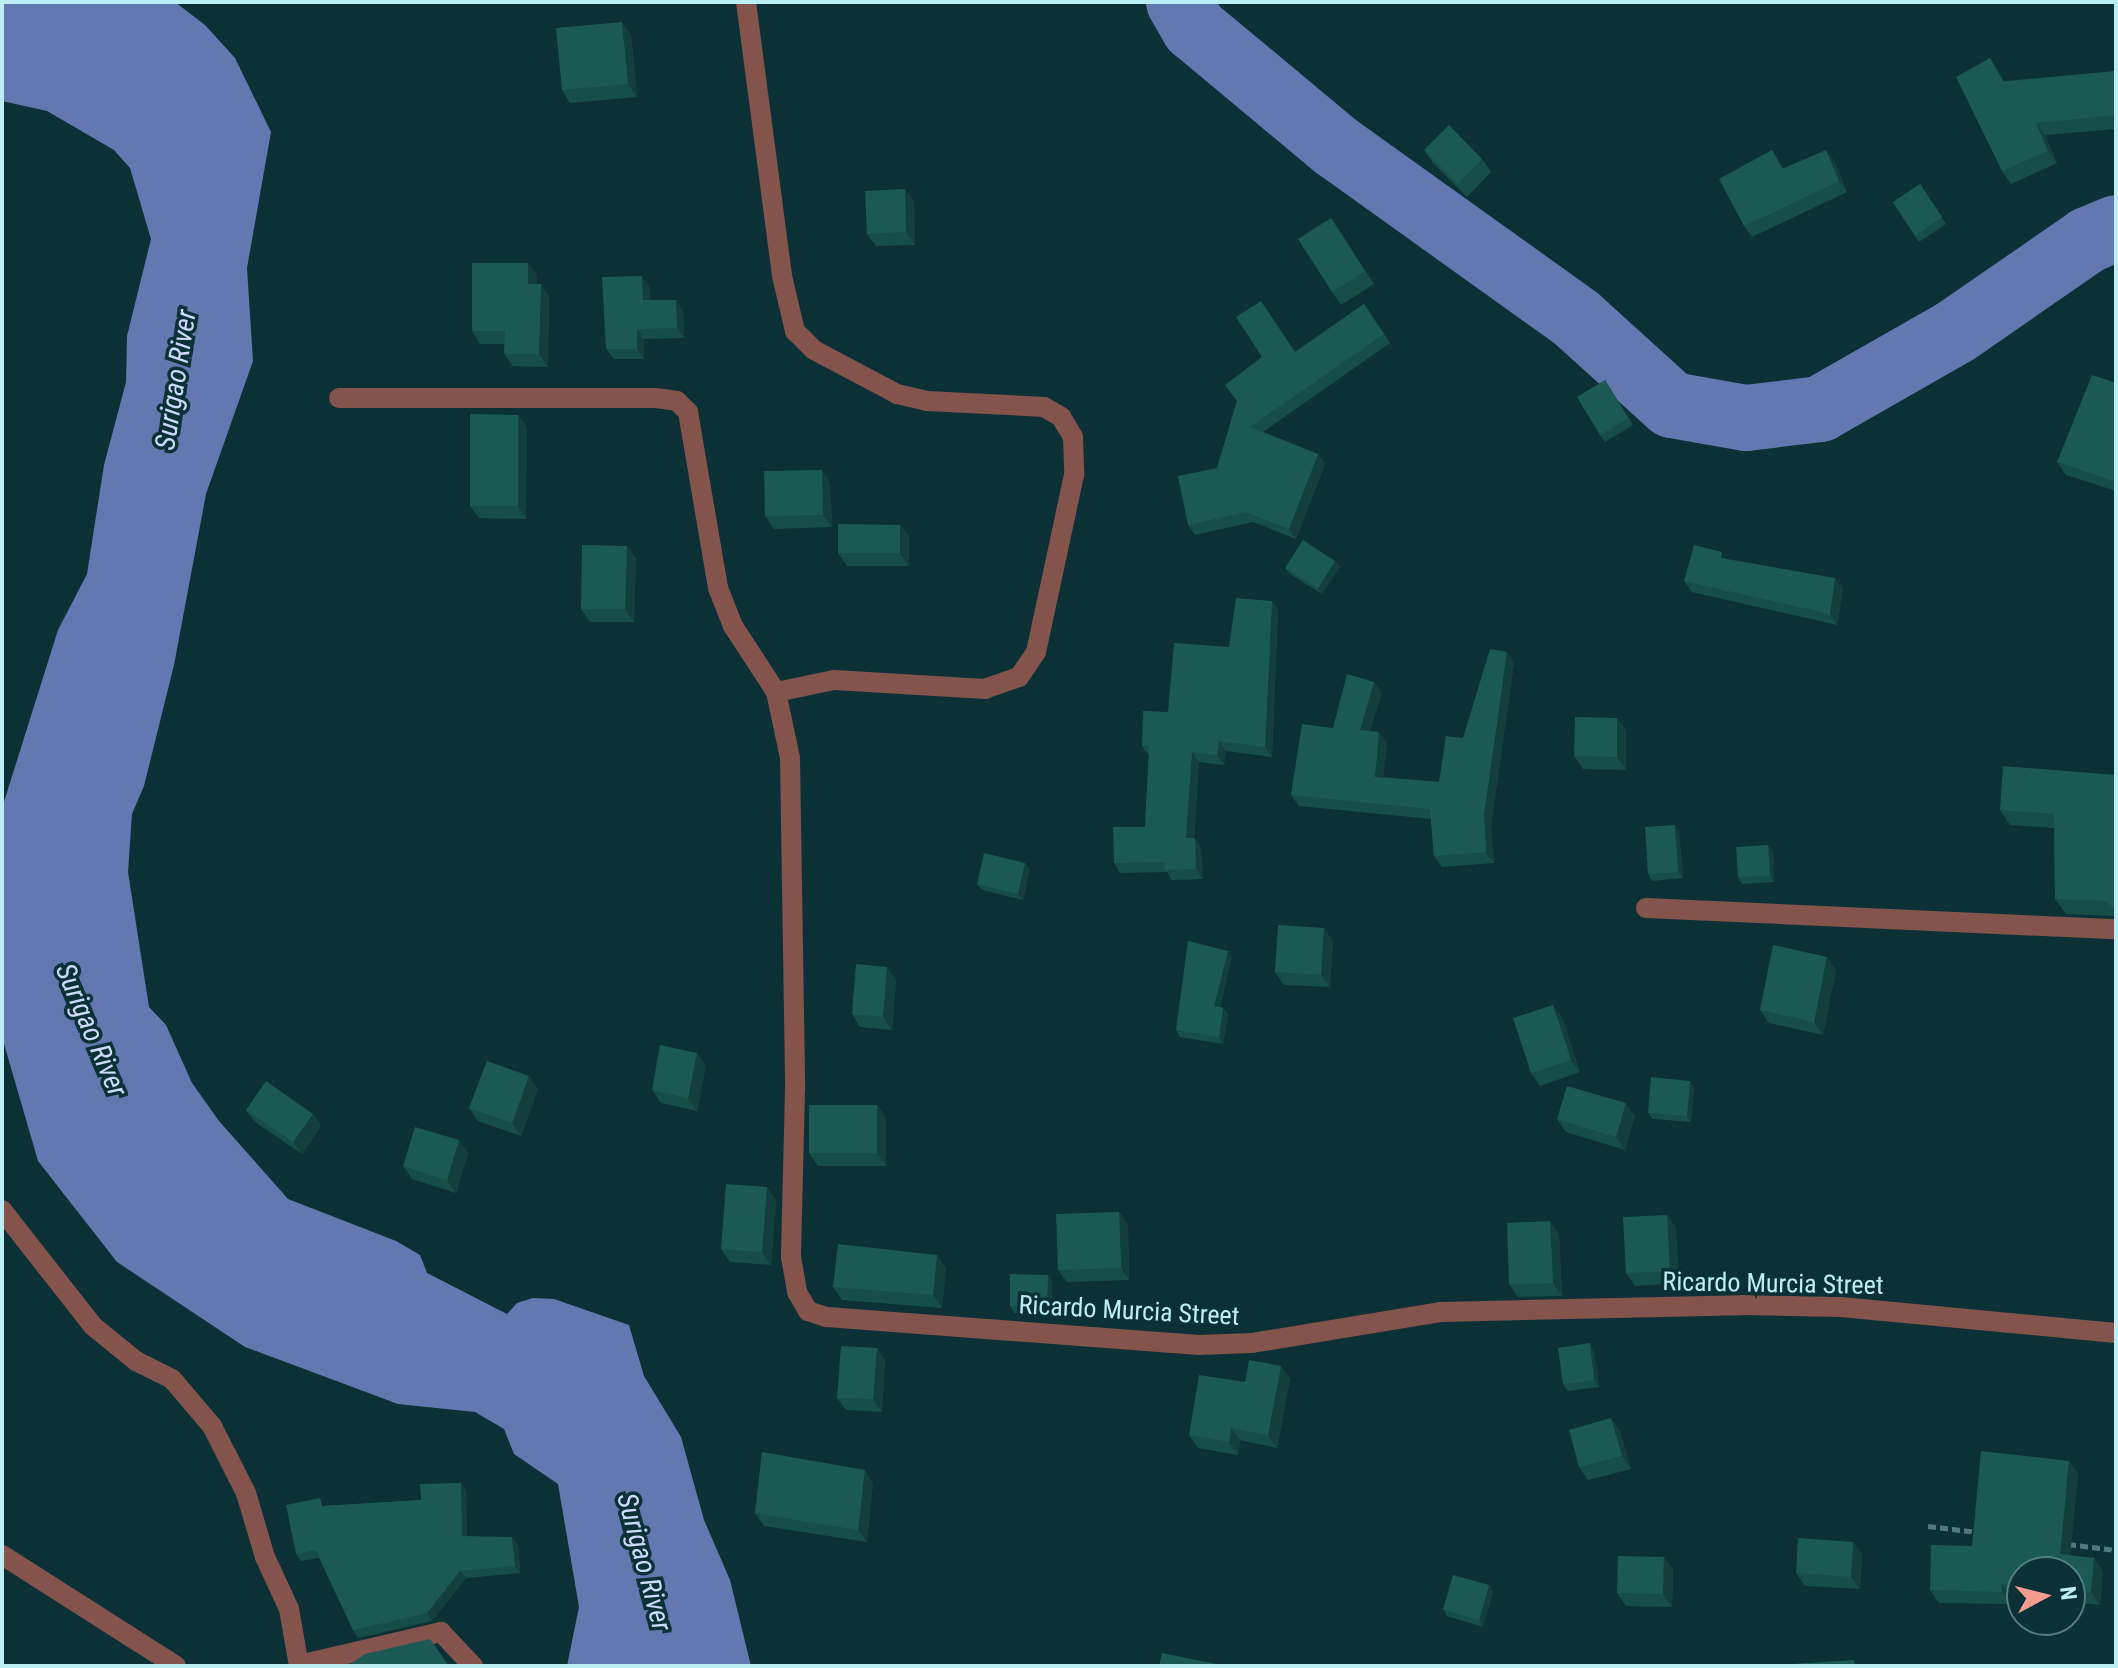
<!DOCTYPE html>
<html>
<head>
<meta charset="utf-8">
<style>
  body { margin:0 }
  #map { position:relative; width:2118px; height:1668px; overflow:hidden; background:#0b3136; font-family:"Roboto Condensed",sans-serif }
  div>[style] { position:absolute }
  .water>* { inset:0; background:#6378b0 }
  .river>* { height:66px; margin:-33px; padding:0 33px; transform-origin:33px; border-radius:33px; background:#6378b0 }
  .path>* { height:5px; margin-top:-2.5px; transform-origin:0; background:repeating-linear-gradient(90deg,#507a81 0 8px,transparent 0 12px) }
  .street>* { height:20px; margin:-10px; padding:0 10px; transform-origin:10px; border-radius:10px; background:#84534c }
  .wall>* { inset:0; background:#174d49 }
  .shaded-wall>* { inset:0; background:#133e3c }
  .building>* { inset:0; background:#1b5955 }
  span { translate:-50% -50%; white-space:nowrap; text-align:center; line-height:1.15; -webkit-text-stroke:7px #0b3136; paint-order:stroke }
  .street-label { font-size:26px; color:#bceef6 }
  .water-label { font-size:28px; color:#cddafc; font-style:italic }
  .frame { position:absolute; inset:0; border:4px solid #bceef6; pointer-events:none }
  .north { position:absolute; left:2006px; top:1556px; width:80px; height:80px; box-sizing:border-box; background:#0b3136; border:2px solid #527d83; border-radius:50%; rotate:83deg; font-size:22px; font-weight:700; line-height:32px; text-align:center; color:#bceef6 }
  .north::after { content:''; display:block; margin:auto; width:28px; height:36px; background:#f59c90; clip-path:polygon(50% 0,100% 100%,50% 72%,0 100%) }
</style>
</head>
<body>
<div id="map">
  <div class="water">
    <i style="clip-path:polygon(2px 2px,175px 2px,205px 25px,235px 58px,271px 132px,247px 268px,253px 361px,206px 494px,174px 665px,144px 786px,132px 814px,128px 872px,149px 1007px,166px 1025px,192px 1083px,219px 1121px,288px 1199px,396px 1241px,420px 1255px,427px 1273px,507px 1314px,517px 1303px,533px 1298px,554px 1299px,629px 1325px,644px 1376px,681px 1437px,704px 1520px,730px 1580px,751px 1666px,567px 1666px,579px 1607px,558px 1484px,514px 1454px,504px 1429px,475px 1412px,398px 1404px,245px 1347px,117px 1262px,38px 1161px,2px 1037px,2px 808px,58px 630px,87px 574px,104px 465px,126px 382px,127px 336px,151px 239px,130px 168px,114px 150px,47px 111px,2px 101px)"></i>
  </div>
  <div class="river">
    <i style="left:1179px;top:2px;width:30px;rotate:60deg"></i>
    <i style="left:1194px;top:28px;width:186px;rotate:39.8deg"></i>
    <i style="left:1337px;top:147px;width:295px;rotate:35.6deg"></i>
    <i style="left:1577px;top:319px;width:128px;rotate:42.2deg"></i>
    <i style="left:1672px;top:405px;width:75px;rotate:10deg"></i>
    <i style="left:1746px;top:418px;width:75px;rotate:-6.9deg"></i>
    <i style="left:1820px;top:409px;width:155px;rotate:-29.7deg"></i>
    <i style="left:1955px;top:332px;width:162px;rotate:-34.7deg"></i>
    <i style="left:2088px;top:240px;width:30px;rotate:-23deg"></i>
  </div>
  <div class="path">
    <i style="left:1928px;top:1526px;width:50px;rotate:6.8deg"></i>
    <i style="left:2068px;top:1544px;width:48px;rotate:7.1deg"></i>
  </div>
  <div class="street">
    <i style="left:746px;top:2px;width:276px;rotate:82.5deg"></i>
    <i style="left:782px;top:276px;width:57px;rotate:76.7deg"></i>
    <i style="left:795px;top:331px;width:27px;rotate:45deg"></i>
    <i style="left:814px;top:350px;width:94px;rotate:27.9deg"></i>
    <i style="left:897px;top:394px;width:31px;rotate:13deg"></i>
    <i style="left:927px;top:401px;width:117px;rotate:2.9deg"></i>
    <i style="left:1044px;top:407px;width:20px;rotate:30deg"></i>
    <i style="left:1061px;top:417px;width:23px;rotate:59deg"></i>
    <i style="left:1073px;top:437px;width:38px;rotate:88deg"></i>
    <i style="left:1074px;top:475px;width:181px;rotate:102.1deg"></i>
    <i style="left:1036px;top:652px;width:30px;rotate:124deg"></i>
    <i style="left:1019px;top:677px;width:36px;rotate:161deg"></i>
    <i style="left:985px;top:689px;width:151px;rotate:-176.6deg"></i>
    <i style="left:834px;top:680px;width:59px;rotate:168.3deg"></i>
    <i style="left:339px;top:398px;width:317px"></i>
    <i style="left:656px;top:398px;width:21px;rotate:8deg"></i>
    <i style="left:677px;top:401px;width:16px;rotate:45deg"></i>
    <i style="left:688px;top:412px;width:179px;rotate:80.3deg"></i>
    <i style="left:718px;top:588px;width:41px;rotate:68.5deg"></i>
    <i style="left:733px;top:626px;width:79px;rotate:56.9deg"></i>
    <i style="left:776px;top:692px;width:67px;rotate:78deg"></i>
    <i style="left:790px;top:758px;width:332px;rotate:89.1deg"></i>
    <i style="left:795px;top:1090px;width:167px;rotate:91.4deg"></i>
    <i style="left:791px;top:1257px;width:36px;rotate:80deg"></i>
    <i style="left:797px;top:1292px;width:22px;rotate:60deg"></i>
    <i style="left:808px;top:1311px;width:20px;rotate:18deg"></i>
    <i style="left:827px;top:1317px;width:373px;rotate:4.3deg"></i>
    <i style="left:1199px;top:1345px;width:53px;rotate:-2.2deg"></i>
    <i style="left:1252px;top:1343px;width:192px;rotate:-9.3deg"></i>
    <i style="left:1441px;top:1312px;width:301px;rotate:-1.3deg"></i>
    <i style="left:1742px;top:1305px;width:99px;rotate:1.2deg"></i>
    <i style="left:1841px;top:1307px;width:276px;rotate:5.4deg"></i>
    <i style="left:1646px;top:908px;width:470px;rotate:2.6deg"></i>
    <i style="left:2px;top:1210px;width:147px;rotate:51.9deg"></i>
    <i style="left:93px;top:1326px;width:55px;rotate:39.1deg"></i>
    <i style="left:136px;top:1361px;width:40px;rotate:26.6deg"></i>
    <i style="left:172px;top:1379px;width:62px;rotate:49.6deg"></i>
    <i style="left:212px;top:1426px;width:75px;rotate:63.1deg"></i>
    <i style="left:246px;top:1493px;width:67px;rotate:73.5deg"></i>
    <i style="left:265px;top:1557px;width:57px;rotate:65.2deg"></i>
    <i style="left:289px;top:1609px;width:58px;rotate:80deg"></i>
    <i style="left:2px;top:1555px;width:206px;rotate:32.5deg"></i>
    <i style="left:299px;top:1665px;width:146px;rotate:-13.1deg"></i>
    <i style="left:441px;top:1632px;width:47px;rotate:46.7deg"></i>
  </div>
  <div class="wall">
    <i style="clip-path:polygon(631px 35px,637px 97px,570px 103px,562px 90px)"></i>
    <i style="clip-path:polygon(1990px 58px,2004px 81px,2116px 71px,2116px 129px,2045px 135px,2057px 163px,2011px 184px,2002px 171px)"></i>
    <i style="clip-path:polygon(1424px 150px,1482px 159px,1491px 172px,1467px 197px,1433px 163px)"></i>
    <i style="clip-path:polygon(1772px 150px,1783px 168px,1834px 160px,1847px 192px,1752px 237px,1744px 226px)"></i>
    <i style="clip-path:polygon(1920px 184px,1946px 224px,1919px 242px,1893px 202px)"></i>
    <i style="clip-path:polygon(905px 189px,914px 202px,915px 245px,876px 246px,867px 234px)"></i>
    <i style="clip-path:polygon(1331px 218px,1374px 284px,1341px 305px,1332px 292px)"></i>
    <i style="clip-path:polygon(537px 275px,537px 284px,549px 297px,548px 367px,513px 366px,504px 354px,505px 344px,480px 344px,472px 331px)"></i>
    <i style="clip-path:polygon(649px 286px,650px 300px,683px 310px,684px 338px,644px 339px,644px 359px,614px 359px,606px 349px)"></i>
    <i style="clip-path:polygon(1364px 304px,1390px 343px,1263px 432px,1318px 454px,1325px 464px,1296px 539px,1253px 522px,1195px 535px,1188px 525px,1217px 468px,1237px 401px,1295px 352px)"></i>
    <i style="clip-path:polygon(1605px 380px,1633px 425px,1605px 442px,1600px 435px)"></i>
    <i style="clip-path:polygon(2116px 383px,2116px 491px,2066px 475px,2057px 462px)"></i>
    <i style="clip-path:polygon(527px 427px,526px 519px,479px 518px,470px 506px)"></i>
    <i style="clip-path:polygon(830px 483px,832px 527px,774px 529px,765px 516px)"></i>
    <i style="clip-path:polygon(900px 525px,909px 537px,909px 566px,847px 566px,838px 553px)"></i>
    <i style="clip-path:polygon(627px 546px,636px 559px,634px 622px,590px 622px,581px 609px)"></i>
    <i style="clip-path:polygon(1727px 560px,1843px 589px,1837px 625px,1692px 592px,1684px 581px)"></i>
    <i style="clip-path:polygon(1335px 561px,1340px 567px,1322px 594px,1290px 574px,1285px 568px)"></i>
    <i style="clip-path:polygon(1272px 601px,1278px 611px,1272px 757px,1226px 751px,1224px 765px,1199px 762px,1194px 838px,1201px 848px,1203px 879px,1172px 880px,1167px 872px,1120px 873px,1114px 863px,1145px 827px,1149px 755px,1142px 746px,1168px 712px)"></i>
    <i style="clip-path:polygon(1514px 663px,1491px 825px,1494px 863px,1442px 867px,1434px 856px,1431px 819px,1299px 806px,1291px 795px,1333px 728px,1374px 682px,1382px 693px,1370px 731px,1387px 743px,1383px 777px,1439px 782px,1463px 738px)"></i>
    <i style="clip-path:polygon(1617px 718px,1626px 731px,1626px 770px,1583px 769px,1574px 756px)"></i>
    <i style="clip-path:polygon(2116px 775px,2116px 916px,2066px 914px,2055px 899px,2054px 828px,2010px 825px,2000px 810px)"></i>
    <i style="clip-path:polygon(1679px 831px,1683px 878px,1652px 881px,1648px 874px)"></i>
    <i style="clip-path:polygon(1768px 845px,1773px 852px,1774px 882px,1742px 884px,1738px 877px)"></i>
    <i style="clip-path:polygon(1030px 869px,1023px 900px,982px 890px,977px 884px)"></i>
    <i style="clip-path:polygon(1333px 941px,1330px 987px,1284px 985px,1275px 972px)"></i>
    <i style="clip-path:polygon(1228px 951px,1232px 957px,1220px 1007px,1223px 1008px,1228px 1014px,1223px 1044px,1180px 1037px,1176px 1030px)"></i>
    <i style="clip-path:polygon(1836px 970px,1823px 1035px,1769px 1023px,1760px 1010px)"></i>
    <i style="clip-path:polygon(896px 980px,892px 1030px,860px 1027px,852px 1014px)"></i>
    <i style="clip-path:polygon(1562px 1017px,1580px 1072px,1540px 1086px,1531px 1073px)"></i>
    <i style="clip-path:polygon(706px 1065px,697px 1111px,661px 1103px,652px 1090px)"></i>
    <i style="clip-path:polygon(1690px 1081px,1694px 1087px,1691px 1122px,1653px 1119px,1648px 1113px)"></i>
    <i style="clip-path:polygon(538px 1089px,521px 1136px,478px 1121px,469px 1108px)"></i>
    <i style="clip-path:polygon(877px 1105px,886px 1118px,886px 1166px,818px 1166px,809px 1153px)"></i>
    <i style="clip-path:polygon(246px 1110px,313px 1114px,321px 1126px,302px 1154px,255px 1122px)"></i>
    <i style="clip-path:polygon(1635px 1116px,1625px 1150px,1566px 1132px,1557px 1119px)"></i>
    <i style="clip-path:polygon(459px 1140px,468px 1153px,456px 1193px,412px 1179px,403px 1166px)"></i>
    <i style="clip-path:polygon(776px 1200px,771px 1265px,730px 1262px,721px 1249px)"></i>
    <i style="clip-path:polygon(1119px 1212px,1128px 1225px,1129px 1280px,1067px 1282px,1058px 1270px)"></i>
    <i style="clip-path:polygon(1667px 1215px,1676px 1228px,1679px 1283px,1635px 1286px,1626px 1273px)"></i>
    <i style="clip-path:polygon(1550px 1221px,1559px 1234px,1562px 1296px,1518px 1297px,1509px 1284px)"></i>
    <i style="clip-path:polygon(937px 1255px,946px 1268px,942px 1308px,842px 1300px,833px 1287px)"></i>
    <i style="clip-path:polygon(1048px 1275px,1052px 1281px,1052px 1313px,1014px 1313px,1010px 1306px)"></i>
    <i style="clip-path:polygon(877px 1348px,885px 1361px,882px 1412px,846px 1410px,837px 1398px)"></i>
    <i style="clip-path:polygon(1594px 1350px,1599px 1387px,1567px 1391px,1563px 1384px)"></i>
    <i style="clip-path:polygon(1281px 1366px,1290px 1379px,1277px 1448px,1240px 1440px,1238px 1455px,1198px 1448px,1189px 1435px,1245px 1382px)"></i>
    <i style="clip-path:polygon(1620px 1431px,1631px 1469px,1588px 1480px,1579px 1467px)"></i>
    <i style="clip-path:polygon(2078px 1473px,2070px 1555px,2103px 1571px,2100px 1605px,2070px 1602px,2070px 1572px,2022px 1572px,2022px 1598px,2011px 1597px,2010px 1604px,1939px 1603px,1930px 1590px)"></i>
    <i style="clip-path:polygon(873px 1483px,867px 1542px,764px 1526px,755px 1513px)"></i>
    <i style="clip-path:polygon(466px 1491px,467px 1536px,518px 1544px,520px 1573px,466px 1578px,432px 1621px,358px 1638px,353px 1630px,319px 1558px,301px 1561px,296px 1554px,325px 1506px,421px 1500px)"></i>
    <i style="clip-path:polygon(1853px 1542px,1862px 1555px,1860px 1589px,1805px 1586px,1796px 1573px)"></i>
    <i style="clip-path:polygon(1673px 1569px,1672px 1607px,1626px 1606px,1617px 1593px)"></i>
    <i style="clip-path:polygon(1489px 1585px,1493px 1591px,1483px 1627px,1447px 1616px,1443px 1609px)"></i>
  </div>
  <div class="shaded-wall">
    <i style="clip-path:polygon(622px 22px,631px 35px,637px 97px,628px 84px)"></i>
    <i style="clip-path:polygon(2036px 123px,2045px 135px,2057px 163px,2048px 151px)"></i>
    <i style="clip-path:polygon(1826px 150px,1834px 160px,1847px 192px,1839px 181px)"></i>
    <i style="clip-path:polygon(905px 189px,914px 202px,915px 245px,906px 232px)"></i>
    <i style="clip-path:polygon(528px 263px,537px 275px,537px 297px,528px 284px)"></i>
    <i style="clip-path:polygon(642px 276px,649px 286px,650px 310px,643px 300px)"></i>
    <i style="clip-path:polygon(541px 284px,549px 297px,548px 367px,539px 354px)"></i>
    <i style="clip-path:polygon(676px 300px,683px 310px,684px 338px,677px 328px)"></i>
    <i style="clip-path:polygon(637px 329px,644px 339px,644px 359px,637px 349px)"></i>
    <i style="clip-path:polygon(518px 415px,527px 427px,526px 519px,518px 506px)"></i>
    <i style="clip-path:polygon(1318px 454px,1325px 464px,1296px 539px,1289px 529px)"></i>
    <i style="clip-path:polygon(822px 470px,830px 483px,832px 527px,823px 515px)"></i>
    <i style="clip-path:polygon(900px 525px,909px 537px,909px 566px,900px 553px)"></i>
    <i style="clip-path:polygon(627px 546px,636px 559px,634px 622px,625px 609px)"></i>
    <i style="clip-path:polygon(1335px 561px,1340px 567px,1322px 594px,1318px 588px)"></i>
    <i style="clip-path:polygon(1835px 578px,1843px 589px,1837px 625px,1830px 614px)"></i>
    <i style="clip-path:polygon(1272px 601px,1278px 611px,1272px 757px,1265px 747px)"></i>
    <i style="clip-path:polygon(1507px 652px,1514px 663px,1491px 825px,1494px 863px,1486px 852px,1484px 814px)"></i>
    <i style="clip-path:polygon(1374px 682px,1382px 693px,1367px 741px,1360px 730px)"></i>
    <i style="clip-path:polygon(1617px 718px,1626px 731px,1626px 770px,1617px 757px)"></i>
    <i style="clip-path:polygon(1379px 732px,1387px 743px,1382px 787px,1375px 777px)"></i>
    <i style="clip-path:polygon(1219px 741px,1226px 751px,1224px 765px,1217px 755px)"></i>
    <i style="clip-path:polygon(1192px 752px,1199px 762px,1193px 848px,1186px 838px)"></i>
    <i style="clip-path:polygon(1675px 825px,1679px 831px,1683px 878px,1678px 872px)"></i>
    <i style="clip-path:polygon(1195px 838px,1201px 848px,1203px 879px,1196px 869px)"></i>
    <i style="clip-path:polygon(1768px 845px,1773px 852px,1774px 882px,1770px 876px)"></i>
    <i style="clip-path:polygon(1025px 863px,1030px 869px,1023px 900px,1018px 894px)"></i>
    <i style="clip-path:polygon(1324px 928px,1333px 941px,1330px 987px,1321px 975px)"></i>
    <i style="clip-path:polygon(1228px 951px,1232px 957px,1218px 1012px,1214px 1006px)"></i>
    <i style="clip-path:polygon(1827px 957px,1836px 970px,1823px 1035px,1814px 1022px)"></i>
    <i style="clip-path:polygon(887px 967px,896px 980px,892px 1030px,883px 1017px)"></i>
    <i style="clip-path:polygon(1553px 1005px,1562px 1017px,1580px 1072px,1571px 1060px)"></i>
    <i style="clip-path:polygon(1223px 1008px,1228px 1014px,1223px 1044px,1219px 1037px)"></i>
    <i style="clip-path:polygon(697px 1053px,706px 1065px,697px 1111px,688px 1098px)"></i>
    <i style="clip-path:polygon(529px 1076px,538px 1089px,521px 1136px,512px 1123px)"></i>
    <i style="clip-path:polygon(1690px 1081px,1694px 1087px,1691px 1122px,1687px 1116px)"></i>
    <i style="clip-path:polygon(1626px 1103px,1635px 1116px,1625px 1150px,1616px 1137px)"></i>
    <i style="clip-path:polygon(877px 1105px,886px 1118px,886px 1166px,877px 1153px)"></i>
    <i style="clip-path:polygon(313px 1114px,321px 1126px,302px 1154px,293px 1142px)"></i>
    <i style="clip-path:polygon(459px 1140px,468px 1153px,456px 1193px,447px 1180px)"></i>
    <i style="clip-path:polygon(767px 1187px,776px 1200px,771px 1265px,762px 1252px)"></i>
    <i style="clip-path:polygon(1119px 1212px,1128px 1225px,1129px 1280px,1121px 1268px)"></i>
    <i style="clip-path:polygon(1667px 1215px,1676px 1228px,1679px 1283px,1670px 1271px)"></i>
    <i style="clip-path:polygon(1550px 1221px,1559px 1234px,1562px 1296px,1553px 1283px)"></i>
    <i style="clip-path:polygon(937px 1255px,946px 1268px,942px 1308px,933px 1295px)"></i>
    <i style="clip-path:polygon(1048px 1275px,1052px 1281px,1052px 1313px,1047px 1307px)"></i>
    <i style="clip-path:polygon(1590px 1343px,1594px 1350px,1599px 1387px,1594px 1380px)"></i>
    <i style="clip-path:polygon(877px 1348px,885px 1361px,882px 1412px,873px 1399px)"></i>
    <i style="clip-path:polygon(1281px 1366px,1290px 1379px,1277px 1448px,1268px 1435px)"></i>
    <i style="clip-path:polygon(1611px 1418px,1620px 1431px,1631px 1469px,1622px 1456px)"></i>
    <i style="clip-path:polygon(1231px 1428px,1240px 1440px,1238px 1455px,1229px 1442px)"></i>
    <i style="clip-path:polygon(2069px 1461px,2078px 1473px,2069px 1567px,2060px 1554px)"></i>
    <i style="clip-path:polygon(865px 1470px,873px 1483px,867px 1542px,858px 1530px)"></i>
    <i style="clip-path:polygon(461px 1483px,466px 1491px,467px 1544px,462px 1536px)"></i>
    <i style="clip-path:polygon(512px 1537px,518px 1544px,520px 1573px,515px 1566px)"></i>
    <i style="clip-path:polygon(1853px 1542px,1862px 1555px,1860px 1589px,1851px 1577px)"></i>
    <i style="clip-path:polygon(1664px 1557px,1673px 1569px,1672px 1607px,1663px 1594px)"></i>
    <i style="clip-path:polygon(2094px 1558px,2103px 1571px,2100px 1605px,2091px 1592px)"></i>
    <i style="clip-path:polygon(460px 1571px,466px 1578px,432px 1621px,427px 1613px)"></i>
    <i style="clip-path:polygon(2002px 1584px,2011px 1597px,2010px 1604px,2002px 1592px)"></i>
    <i style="clip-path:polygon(1489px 1585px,1493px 1591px,1483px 1627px,1479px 1620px)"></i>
  </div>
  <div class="building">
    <i style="clip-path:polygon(622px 22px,628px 84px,562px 90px,556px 28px)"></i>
    <i style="clip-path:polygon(1990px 58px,2003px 82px,2116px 71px,2116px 115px,2036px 123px,2048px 151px,2002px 171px,1956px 77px)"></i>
    <i style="clip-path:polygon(1449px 125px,1482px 159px,1458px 184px,1424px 150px)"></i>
    <i style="clip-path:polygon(1772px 150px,1782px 169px,1826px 150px,1839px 181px,1744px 226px,1719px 179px)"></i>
    <i style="clip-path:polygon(1920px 184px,1942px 217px,1915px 236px,1893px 202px)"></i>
    <i style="clip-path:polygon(905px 189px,906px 232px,867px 234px,865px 191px)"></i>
    <i style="clip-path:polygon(1331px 218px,1365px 271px,1332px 292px,1298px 239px)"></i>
    <i style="clip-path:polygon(472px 263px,528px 263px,528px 284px,541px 284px,539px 354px,504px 354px,505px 331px,472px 331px)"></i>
    <i style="clip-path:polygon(642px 276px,643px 300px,676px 300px,677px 328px,637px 329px,637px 349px,606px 349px,602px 277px)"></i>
    <i style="clip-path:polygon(1261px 301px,1295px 352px,1364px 304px,1384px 334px,1250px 427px,1318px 454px,1289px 529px,1246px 512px,1188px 525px,1178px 476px,1217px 468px,1237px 401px,1225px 385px,1262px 357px,1236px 317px)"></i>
    <i style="clip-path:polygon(2092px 375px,2116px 383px,2116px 482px,2057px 462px)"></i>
    <i style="clip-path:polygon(1605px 380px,1628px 418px,1600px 435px,1577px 397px)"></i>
    <i style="clip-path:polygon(470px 414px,518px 415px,518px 506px,470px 506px)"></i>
    <i style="clip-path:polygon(822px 470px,823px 515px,765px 516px,764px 471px)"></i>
    <i style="clip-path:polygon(838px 524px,900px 525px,900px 553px,838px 553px)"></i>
    <i style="clip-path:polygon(1303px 540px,1335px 561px,1318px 588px,1285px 568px)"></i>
    <i style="clip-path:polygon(582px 545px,627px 546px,625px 609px,581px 609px)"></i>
    <i style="clip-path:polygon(1694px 545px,1722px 552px,1721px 558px,1835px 578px,1830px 614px,1684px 581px)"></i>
    <i style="clip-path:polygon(1236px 598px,1272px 601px,1265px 747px,1219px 741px,1217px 755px,1192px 752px,1186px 838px,1195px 838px,1196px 869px,1165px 870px,1165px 862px,1114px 863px,1113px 827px,1145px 827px,1149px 746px,1142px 746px,1143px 711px,1168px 712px,1174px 643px,1229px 647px)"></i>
    <i style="clip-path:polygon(1490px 649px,1507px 652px,1484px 814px,1486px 852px,1434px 856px,1430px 809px,1291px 795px,1302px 724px,1333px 728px,1347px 674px,1374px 682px,1360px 730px,1379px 732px,1375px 777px,1439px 782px,1446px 736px,1463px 738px)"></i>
    <i style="clip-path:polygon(1575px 717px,1617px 718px,1617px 757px,1574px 756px)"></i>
    <i style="clip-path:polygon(2003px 766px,2116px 775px,2116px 910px,2106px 901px,2055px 899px,2054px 814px,2000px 810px)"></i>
    <i style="clip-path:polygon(1675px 825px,1678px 872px,1648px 874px,1645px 827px)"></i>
    <i style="clip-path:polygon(1768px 845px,1770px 876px,1738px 877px,1736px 847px)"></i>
    <i style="clip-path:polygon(984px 853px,1025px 863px,1018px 894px,977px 884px)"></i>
    <i style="clip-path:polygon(1278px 925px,1324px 928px,1321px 975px,1275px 972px)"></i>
    <i style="clip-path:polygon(1188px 941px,1228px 951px,1214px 1006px,1223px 1008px,1219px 1037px,1176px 1030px)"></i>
    <i style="clip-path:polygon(1773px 945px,1827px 957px,1814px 1022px,1760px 1010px)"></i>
    <i style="clip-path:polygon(856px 964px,887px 967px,883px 1017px,852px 1014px)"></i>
    <i style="clip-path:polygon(1553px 1005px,1571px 1060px,1531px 1073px,1513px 1018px)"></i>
    <i style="clip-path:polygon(660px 1045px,697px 1053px,688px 1098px,652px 1090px)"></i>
    <i style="clip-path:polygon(487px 1061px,529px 1076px,512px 1123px,469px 1108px)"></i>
    <i style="clip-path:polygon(1651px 1077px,1690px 1081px,1687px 1116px,1648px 1113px)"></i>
    <i style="clip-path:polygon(266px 1081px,313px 1114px,293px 1142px,246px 1110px)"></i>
    <i style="clip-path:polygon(1567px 1086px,1626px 1103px,1616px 1137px,1557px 1119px)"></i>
    <i style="clip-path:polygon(809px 1105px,877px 1105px,877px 1153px,809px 1153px)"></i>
    <i style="clip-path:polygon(415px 1127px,459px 1140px,447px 1180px,403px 1166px)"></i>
    <i style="clip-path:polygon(726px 1184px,767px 1187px,762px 1252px,721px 1249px)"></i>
    <i style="clip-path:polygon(1119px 1212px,1121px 1268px,1058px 1270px,1056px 1214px)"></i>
    <i style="clip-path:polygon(1667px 1215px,1670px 1271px,1626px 1273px,1623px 1217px)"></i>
    <i style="clip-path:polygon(1550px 1221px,1553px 1283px,1509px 1284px,1507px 1223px)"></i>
    <i style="clip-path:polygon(838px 1244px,937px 1255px,933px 1295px,833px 1287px)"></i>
    <i style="clip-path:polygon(1010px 1274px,1048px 1275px,1047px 1307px,1010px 1306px)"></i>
    <i style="clip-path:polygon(1590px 1343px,1594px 1380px,1563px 1384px,1558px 1348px)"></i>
    <i style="clip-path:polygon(841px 1346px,877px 1348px,873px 1399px,837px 1398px)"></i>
    <i style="clip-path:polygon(1249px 1360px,1281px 1366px,1268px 1435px,1231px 1428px,1229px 1442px,1189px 1435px,1199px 1375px,1245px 1382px)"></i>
    <i style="clip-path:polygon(1611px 1418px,1622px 1456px,1579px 1467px,1569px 1430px)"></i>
    <i style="clip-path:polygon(1981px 1451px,2069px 1461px,2060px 1554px,2094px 1558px,2091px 1592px,2070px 1590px,2070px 1572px,2022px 1572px,2022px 1586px,2002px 1584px,2002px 1592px,1930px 1590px,1931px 1545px,1972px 1546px)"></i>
    <i style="clip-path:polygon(762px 1452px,865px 1470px,858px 1530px,755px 1513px)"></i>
    <i style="clip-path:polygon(461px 1483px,462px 1536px,512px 1537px,515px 1566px,460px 1571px,427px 1613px,353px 1630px,316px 1550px,296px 1554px,286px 1505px,320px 1498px,322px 1506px,421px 1500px,420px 1484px)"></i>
    <i style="clip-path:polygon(1798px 1538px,1853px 1542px,1851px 1577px,1796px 1573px)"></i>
    <i style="clip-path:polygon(1618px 1556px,1664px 1557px,1663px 1594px,1617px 1593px)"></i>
    <i style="clip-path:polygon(1453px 1575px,1489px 1585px,1479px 1620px,1443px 1609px)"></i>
    <i style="clip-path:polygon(430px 1639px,449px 1666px,348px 1666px,365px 1654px)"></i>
    <i style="clip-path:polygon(1162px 1653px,1216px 1664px,1216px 1666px,1159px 1666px)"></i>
    <i style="clip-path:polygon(1854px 1660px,1855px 1666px,1792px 1666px,1792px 1664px)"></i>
  </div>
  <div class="street-label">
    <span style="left:1773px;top:1284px;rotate:1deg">Ricardo Murcia Street</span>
    <span style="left:1129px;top:1311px;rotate:3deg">Ricardo Murcia Street</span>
  </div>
  <div class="water-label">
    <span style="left:176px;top:380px;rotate:-81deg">Surigao River</span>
    <span style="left:91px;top:1030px;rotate:67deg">Surigao River</span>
    <span style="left:644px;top:1562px;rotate:75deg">Surigao River</span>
  </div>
  <div class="frame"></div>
  <div class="north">N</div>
</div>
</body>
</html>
